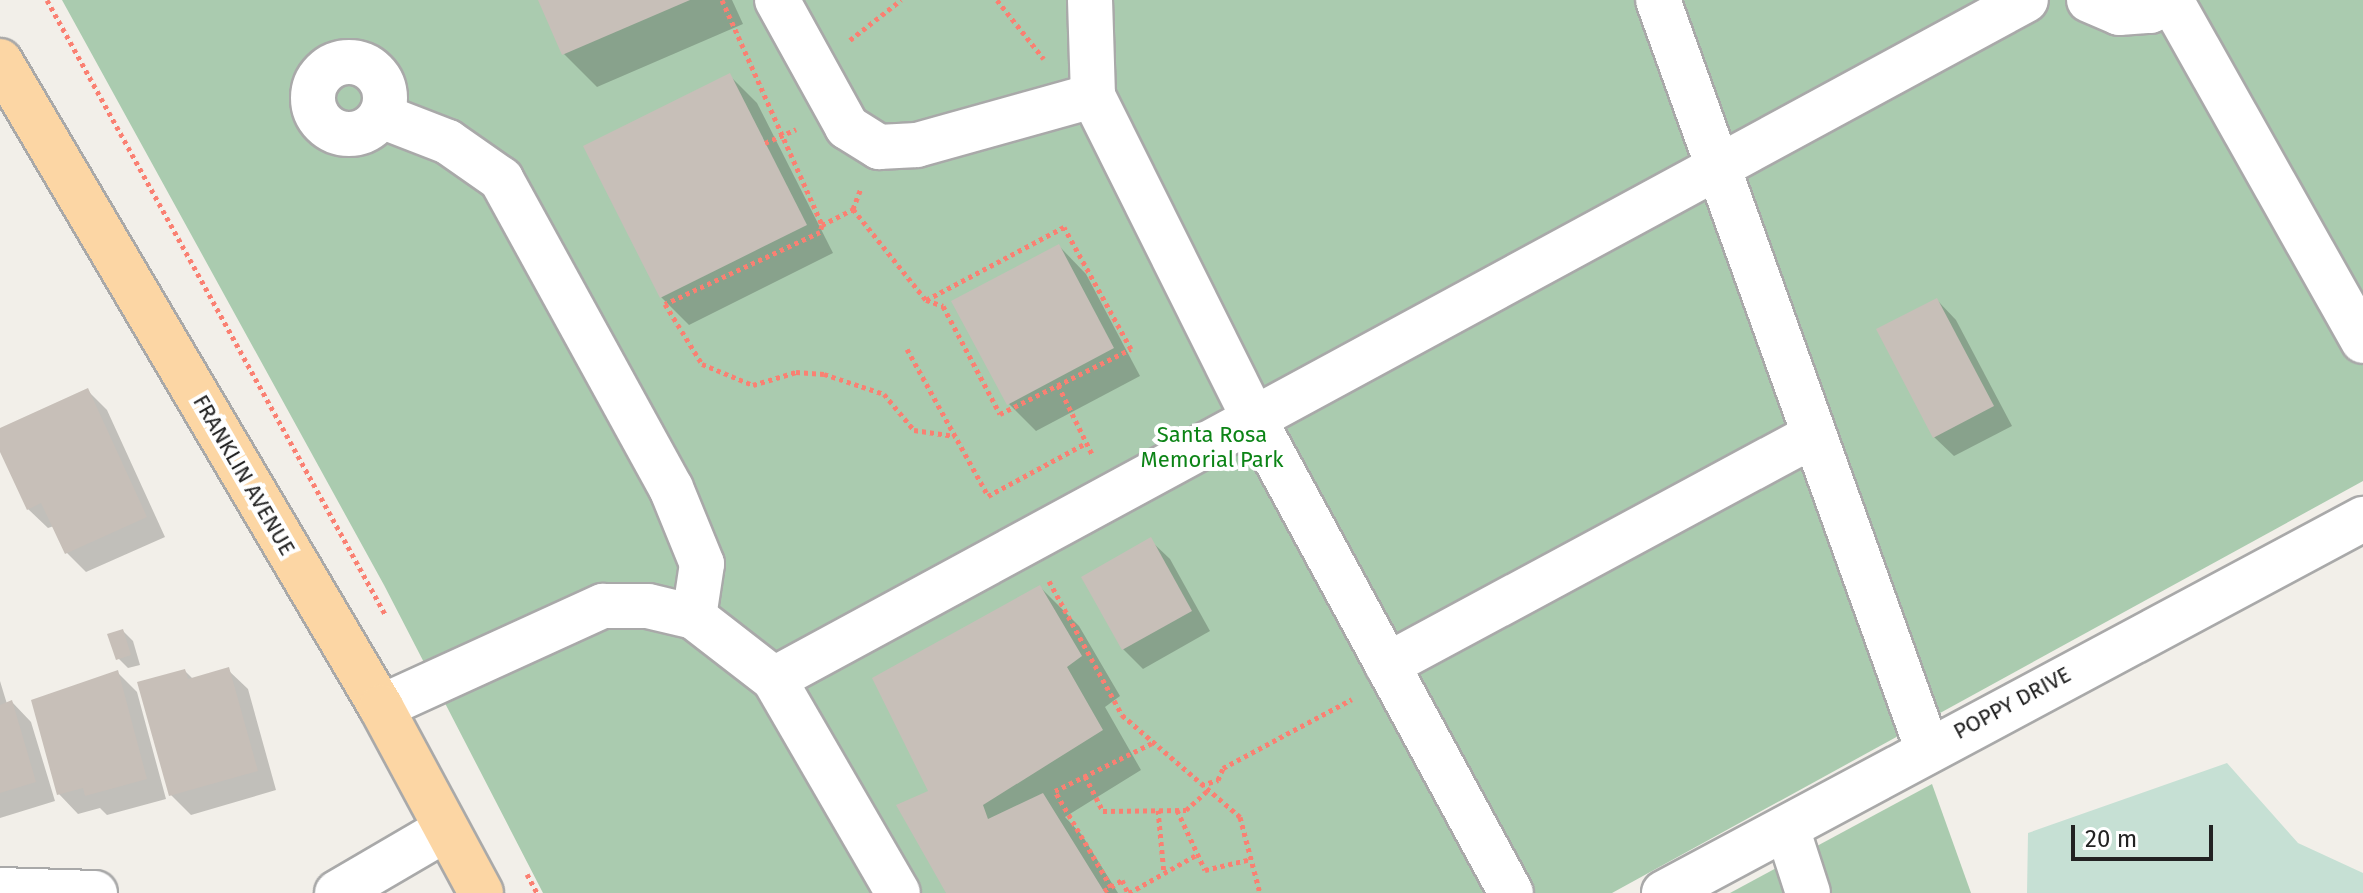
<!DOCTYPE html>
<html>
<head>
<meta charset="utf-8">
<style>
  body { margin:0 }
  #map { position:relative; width:2363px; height:893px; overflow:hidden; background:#f2efe9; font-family:"Fira Sans",sans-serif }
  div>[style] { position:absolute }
  .wetland>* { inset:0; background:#c6e0d4 }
  .cemetery>* { inset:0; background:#aacbaf }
  .shadow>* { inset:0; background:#0003 }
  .building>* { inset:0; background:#c7bfb8 }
  .path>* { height:5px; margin-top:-2.5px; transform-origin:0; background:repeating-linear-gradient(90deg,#fa8072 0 4px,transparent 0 8px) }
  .roads { filter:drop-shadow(2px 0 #a9a9a9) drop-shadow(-2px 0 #a9a9a9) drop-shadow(0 2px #a9a9a9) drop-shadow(0 -2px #a9a9a9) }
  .minor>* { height:44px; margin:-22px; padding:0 22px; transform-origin:22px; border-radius:22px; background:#fff }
  .minor>.ring { margin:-22px; padding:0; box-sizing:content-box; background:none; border:44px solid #fff; border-radius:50% }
  .major>* { height:44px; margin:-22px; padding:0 22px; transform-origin:22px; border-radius:22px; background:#fcd6a4 }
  span { translate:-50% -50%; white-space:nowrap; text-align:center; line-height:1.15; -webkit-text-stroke:8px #fff; paint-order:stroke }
  .park-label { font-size:22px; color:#0c8416 }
  .street-label { font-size:22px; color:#222 }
  .scale { position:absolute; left:2071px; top:825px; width:142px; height:36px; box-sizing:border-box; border:4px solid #222; border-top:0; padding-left:10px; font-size:24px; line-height:28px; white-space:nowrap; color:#222; -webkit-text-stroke:6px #fff; paint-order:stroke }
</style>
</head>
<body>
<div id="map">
  <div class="wetland">
    <i style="clip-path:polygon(2227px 763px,2298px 843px,2363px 873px,2363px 893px,2027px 893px,2028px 833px)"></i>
  </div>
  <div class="cemetery">
    <i style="clip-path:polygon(62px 0,2363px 0,2363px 481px,1612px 893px,543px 893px,384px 585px)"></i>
    <i style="clip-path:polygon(1932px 784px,1971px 893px,1730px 893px)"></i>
  </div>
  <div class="shadow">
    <i style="clip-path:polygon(540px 0,732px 0,743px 24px,597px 87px,564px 54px)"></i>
    <i style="clip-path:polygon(729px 75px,757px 103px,833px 253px,689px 325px,661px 297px)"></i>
    <i style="clip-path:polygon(1059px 246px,1086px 274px,1140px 376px,1036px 431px,1009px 404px)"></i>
    <i style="clip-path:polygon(1937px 300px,1956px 320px,2012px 426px,1954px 456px,1934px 437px)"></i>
    <i style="clip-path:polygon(88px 391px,107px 410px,165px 537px,86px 572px,67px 553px,54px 526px,48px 528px,28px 509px,0 447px,0 431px)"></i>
    <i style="clip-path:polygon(1150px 540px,1170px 559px,1210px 631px,1143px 669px,1123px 649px)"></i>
    <i style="clip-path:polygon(1040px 587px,1079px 626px,1120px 696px,1105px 707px,1141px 770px,1065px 817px,1082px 835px,1118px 893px,950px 893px,931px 791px)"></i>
    <i style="clip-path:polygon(123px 631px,133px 641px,140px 665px,128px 668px,118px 658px)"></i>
    <i style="clip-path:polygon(228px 670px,248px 689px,276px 790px,191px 815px,171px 795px,185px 671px,193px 679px)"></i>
    <i style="clip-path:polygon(117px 672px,137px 692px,166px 799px,107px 815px,100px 808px,78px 814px,59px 794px)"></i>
    <i style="clip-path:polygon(0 681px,7px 704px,12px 702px,31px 722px,55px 801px,0 818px)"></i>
  </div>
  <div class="building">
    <i style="clip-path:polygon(538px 0,690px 0,562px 55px)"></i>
    <i style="clip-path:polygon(730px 73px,807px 225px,660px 298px,583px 146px)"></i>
    <i style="clip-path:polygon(1059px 244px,1114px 348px,1007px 405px,951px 301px)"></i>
    <i style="clip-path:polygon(1937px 298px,1994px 406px,1933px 438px,1876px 329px)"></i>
    <i style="clip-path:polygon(88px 388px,147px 517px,65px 554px,41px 503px,27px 510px,0 452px,0 428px)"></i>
    <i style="clip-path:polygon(1151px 537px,1192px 611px,1122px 650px,1081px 577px)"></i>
    <i style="clip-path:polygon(1040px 585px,1082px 656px,1067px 667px,1103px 730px,983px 805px,988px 819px,1043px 793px,1105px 893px,946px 893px,896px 805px,928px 791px,872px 678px)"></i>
    <i style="clip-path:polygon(123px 629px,131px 655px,116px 660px,107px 634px)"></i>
    <i style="clip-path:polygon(229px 667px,258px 771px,169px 796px,137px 682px,185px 669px,188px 679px)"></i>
    <i style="clip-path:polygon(118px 670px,147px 779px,85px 796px,83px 788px,57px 795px,31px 700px)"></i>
    <i style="clip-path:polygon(12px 700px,36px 782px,0 793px,0 705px)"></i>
  </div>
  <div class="path">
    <i style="left:47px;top:0;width:703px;rotate:61.17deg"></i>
    <i style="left:722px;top:0;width:246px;rotate:66deg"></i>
    <i style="left:822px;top:225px;width:35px;rotate:-27deg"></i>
    <i style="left:853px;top:209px;width:22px;rotate:-69deg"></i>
    <i style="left:997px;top:0;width:75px;rotate:51.5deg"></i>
    <i style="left:850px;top:40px;width:65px;rotate:-38.1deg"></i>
    <i style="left:765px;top:143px;width:34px;rotate:-24deg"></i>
    <i style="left:853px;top:209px;width:117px;rotate:51.3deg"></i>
    <i style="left:926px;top:300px;width:18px;rotate:19deg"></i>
    <i style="left:943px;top:306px;width:122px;rotate:62.2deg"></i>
    <i style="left:1000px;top:414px;width:146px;rotate:-26.4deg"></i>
    <i style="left:1131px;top:349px;width:139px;rotate:-118.8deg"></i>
    <i style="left:1064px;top:227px;width:156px;rotate:152.1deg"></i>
    <i style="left:822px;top:225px;width:7px;rotate:106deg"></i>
    <i style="left:820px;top:232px;width:171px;rotate:155.1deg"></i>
    <i style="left:665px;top:304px;width:70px;rotate:58.3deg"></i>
    <i style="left:702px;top:364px;width:55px;rotate:22.4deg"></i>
    <i style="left:753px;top:385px;width:45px;rotate:-16.8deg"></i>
    <i style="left:796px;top:372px;width:28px;rotate:4deg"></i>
    <i style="left:824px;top:374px;width:63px;rotate:18.4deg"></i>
    <i style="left:884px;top:394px;width:47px;rotate:50.2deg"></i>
    <i style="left:914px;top:430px;width:41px;rotate:8.3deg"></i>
    <i style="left:907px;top:349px;width:168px;rotate:61.1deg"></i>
    <i style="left:988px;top:496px;width:111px;rotate:-28.4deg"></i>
    <i style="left:1058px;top:385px;width:79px;rotate:63.8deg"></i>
    <i style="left:1049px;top:581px;width:153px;rotate:61.4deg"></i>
    <i style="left:1122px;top:715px;width:156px;rotate:40.8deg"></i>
    <i style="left:1240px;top:817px;width:79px;rotate:75.3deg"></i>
    <i style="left:1085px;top:776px;width:39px;rotate:63deg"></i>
    <i style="left:1103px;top:811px;width:83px;rotate:-0.7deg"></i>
    <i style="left:1186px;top:810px;width:28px;rotate:-42deg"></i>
    <i style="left:1201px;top:785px;width:18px;rotate:-16deg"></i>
    <i style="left:1218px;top:780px;width:13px;rotate:-67deg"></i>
    <i style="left:1223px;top:768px;width:146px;rotate:-28.1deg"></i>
    <i style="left:1158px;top:810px;width:63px;rotate:84.6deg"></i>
    <i style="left:1177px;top:810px;width:66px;rotate:65deg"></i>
    <i style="left:1205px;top:870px;width:47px;rotate:-13.4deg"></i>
    <i style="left:527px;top:874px;width:21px;rotate:62deg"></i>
    <i style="left:1111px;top:887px;width:111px;rotate:-120.3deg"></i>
    <i style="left:1055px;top:791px;width:108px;rotate:-26.3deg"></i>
    <i style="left:1104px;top:891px;width:21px;rotate:-31deg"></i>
    <i style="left:1122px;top:880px;width:14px;rotate:65deg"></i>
    <i style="left:1129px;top:893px;width:79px;rotate:-29.5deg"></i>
  </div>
  <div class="roads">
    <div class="minor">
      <i style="left:777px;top:0;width:145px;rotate:61.1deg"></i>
      <i style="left:847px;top:127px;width:38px;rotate:32deg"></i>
      <i style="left:879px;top:147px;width:38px;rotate:-3deg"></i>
      <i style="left:917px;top:145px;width:183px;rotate:-15.6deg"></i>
      <i style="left:1090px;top:0;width:96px;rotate:88.2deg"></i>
      <i style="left:1093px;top:96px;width:361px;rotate:63.5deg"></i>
      <i style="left:1254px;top:419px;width:539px;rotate:61.53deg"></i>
      <i style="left:1658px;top:0;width:795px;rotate:70.22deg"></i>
      <i style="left:2089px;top:0;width:33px;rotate:23deg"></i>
      <i style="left:2119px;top:13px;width:31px;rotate:-4deg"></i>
      <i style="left:2150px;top:11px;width:26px;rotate:-25deg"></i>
      <i style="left:2172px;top:2px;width:389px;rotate:60.6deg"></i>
      <i class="ring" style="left:313px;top:62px;width:28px;height:28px"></i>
      <i style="left:381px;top:116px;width:72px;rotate:21.2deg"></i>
      <i style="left:448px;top:142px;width:65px;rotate:34.9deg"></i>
      <i style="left:501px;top:179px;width:353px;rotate:61.2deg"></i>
      <i style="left:671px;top:488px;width:82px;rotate:67.8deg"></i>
      <i style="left:702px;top:564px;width:54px;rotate:98.6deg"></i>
      <i style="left:1387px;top:665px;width:483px;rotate:-28.3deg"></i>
      <i style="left:774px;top:679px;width:1424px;rotate:-28.47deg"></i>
      <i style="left:381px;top:707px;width:244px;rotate:-24.5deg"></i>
      <i style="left:603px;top:606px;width:45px"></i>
      <i style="left:648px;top:606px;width:47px;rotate:13.4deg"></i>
      <i style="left:694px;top:617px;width:101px;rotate:37.8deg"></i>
      <i style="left:774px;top:679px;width:247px;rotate:59.9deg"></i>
      <i style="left:1788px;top:831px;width:65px;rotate:72.1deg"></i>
      <i style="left:0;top:890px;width:95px;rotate:1.8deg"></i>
      <i style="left:337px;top:893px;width:125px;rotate:-30.3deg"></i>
      <i style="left:1664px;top:893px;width:793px;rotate:-28.15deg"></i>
    </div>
    <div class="major">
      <i style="left:0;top:61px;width:750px;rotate:59.47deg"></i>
      <i style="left:381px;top:707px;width:211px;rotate:61.7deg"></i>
    </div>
  </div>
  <div class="park-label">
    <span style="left:1212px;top:447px">Santa Rosa<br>Memorial Park</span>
  </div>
  <div class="street-label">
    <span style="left:244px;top:475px;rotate:60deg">FRANKLIN AVENUE</span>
    <span style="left:2012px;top:703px;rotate:-28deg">POPPY DRIVE</span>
  </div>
  <div class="scale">20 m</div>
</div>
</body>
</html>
